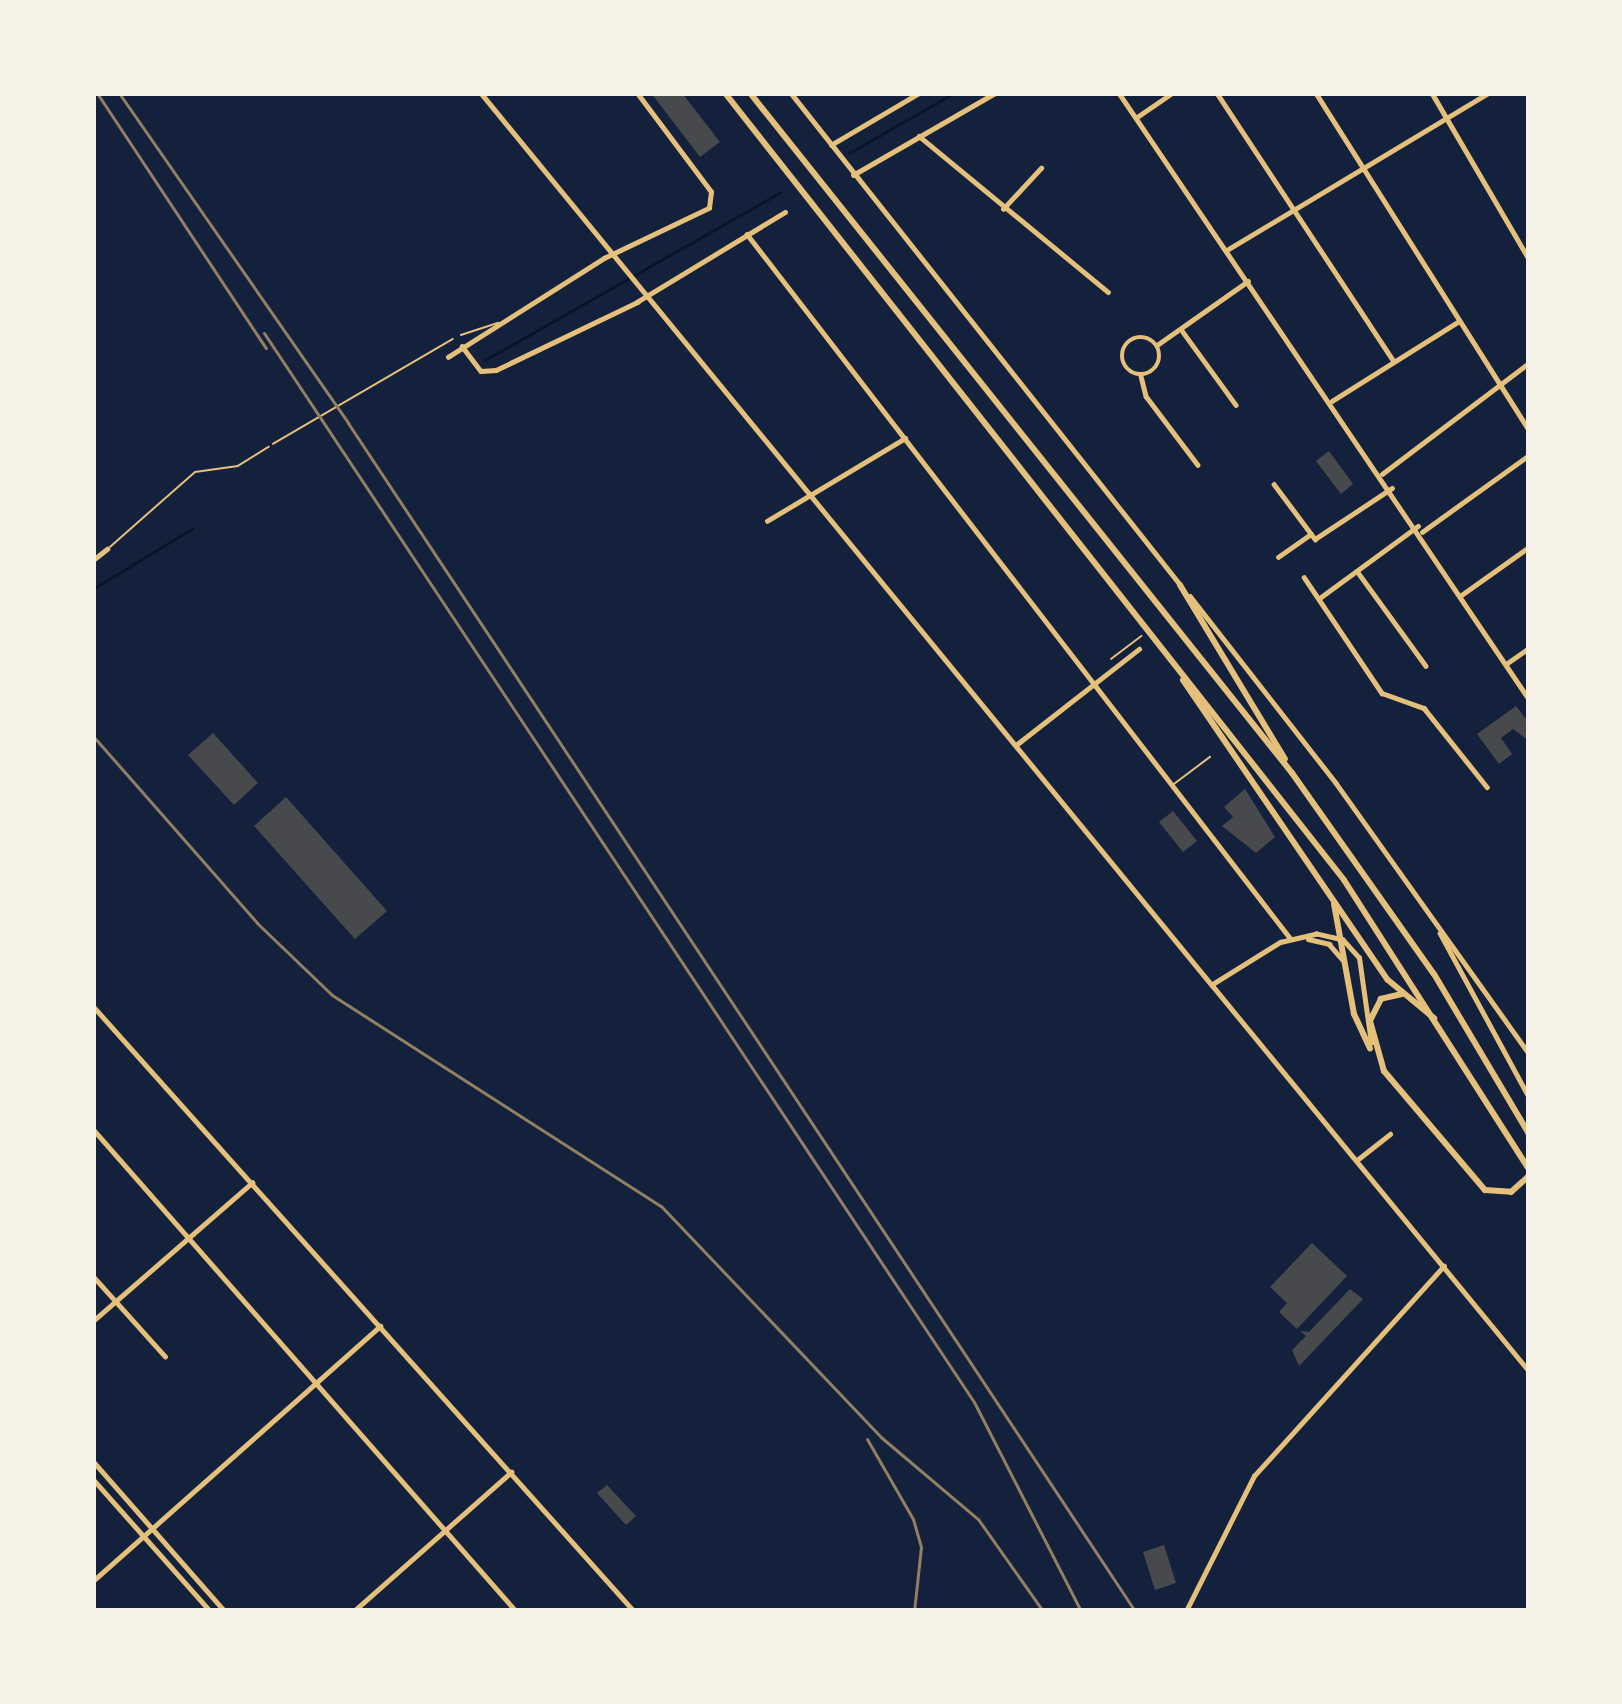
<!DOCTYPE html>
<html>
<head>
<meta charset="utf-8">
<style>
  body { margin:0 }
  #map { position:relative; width:1622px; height:1704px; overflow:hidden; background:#14213d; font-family:"Work Sans",sans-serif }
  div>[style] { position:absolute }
  .stream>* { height:3px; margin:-1.5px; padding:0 1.5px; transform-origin:1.5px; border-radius:1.5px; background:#0b132b }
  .building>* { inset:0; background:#48494c }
  .path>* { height:1.5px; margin:-0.75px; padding:0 0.75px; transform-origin:0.75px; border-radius:0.75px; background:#e5c07b }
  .service>* { height:1.5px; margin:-0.75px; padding:0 0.75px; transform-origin:0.75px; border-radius:0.75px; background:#e5c07b }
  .minor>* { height:4.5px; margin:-2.25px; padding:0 2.25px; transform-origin:2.25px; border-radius:2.25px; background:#e5c07b }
  .minor>.ring { margin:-2.25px; padding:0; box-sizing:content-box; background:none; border:4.5px solid #e5c07b; border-radius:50% }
  .tertiary>* { height:4.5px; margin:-2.25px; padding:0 2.25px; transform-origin:2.25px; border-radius:2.25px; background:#e5c07b }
  .secondary>* { height:6px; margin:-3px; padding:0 3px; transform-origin:3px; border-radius:3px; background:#e5c07b }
  .primary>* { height:6px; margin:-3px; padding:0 3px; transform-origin:3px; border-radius:3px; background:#e5c07b }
  .rail>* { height:3px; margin:-1.5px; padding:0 1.5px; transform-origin:1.5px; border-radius:1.5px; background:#918062 }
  span { translate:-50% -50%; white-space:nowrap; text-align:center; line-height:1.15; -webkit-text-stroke:9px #f6f1e7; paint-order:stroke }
  .frame { position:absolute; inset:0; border:96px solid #f6f1e7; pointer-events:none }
</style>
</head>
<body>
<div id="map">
  <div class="stream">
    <i style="left:849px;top:153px;width:121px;rotate:-29.7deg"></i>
    <i style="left:485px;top:360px;width:340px;rotate:-29.6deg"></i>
    <i style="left:93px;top:589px;width:117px;rotate:-31.4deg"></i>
  </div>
  <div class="building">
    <i style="clip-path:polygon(651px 93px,682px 93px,720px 142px,700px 157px)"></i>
    <i style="clip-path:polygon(1329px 451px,1353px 484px,1341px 494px,1316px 461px)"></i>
    <i style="clip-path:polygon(1516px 706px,1529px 723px,1529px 741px,1513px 729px,1501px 738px,1512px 754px,1499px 764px,1477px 734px)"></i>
    <i style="clip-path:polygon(213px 733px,258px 783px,234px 805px,188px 755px)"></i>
    <i style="clip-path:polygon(1245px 789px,1275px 837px,1256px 853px,1222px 826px,1233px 817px,1224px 807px)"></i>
    <i style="clip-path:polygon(286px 797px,387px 911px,355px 939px,254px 826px)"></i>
    <i style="clip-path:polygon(1173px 811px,1197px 841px,1183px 852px,1159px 822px)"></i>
    <i style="clip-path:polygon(1312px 1243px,1347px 1276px,1297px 1329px,1279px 1312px,1287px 1303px,1270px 1287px)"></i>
    <i style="clip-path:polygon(1350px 1289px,1363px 1299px,1299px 1366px,1292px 1350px,1306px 1336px,1300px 1331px,1309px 1332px)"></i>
    <i style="clip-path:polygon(607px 1485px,636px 1516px,626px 1525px,597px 1493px)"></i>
    <i style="clip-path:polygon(1164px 1545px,1176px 1583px,1155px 1590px,1143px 1552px)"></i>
  </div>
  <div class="path">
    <i style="left:273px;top:444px;width:208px;rotate:-30.3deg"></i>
    <i style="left:1111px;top:659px;width:38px;rotate:-37deg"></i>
  </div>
  <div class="service">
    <i style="left:461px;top:335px;width:39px;rotate:-18deg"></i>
    <i style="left:110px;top:547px;width:113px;rotate:-41.4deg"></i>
    <i style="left:195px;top:472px;width:43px;rotate:-7.9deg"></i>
    <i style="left:238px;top:466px;width:36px;rotate:-32deg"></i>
    <i style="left:1174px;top:784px;width:45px;rotate:-36.9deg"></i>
  </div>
  <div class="minor">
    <i style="left:481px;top:93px;width:1152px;rotate:50.67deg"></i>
    <i style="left:1217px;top:93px;width:321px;rotate:56.6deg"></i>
    <i style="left:1316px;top:93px;width:399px;rotate:57.7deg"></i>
    <i style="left:1432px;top:93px;width:192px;rotate:59.7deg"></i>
    <i style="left:1137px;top:117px;width:42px;rotate:-34.4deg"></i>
    <i style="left:919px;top:136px;width:245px;rotate:39.5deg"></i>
    <i style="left:831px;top:145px;width:102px;rotate:-30.6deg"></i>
    <i style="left:1003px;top:209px;width:56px;rotate:-47.2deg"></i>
    <i style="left:747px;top:234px;width:890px;rotate:52.35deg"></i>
    <i style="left:1227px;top:250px;width:305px;rotate:-31deg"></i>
    <i style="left:1183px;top:332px;width:90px;rotate:54deg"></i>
    <i class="ring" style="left:1122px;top:337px;width:33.5px;height:33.5px"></i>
    <i style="left:1157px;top:345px;width:111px;rotate:-35.1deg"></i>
    <i style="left:462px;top:346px;width:31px;rotate:53deg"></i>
    <i style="left:481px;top:371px;width:15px;rotate:-4deg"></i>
    <i style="left:496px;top:370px;width:157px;rotate:-25.7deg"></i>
    <i style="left:637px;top:302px;width:173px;rotate:-31.3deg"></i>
    <i style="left:448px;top:357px;width:185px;rotate:-32.4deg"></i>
    <i style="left:604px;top:258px;width:116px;rotate:-25.5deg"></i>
    <i style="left:709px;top:208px;width:16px;rotate:-83deg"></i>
    <i style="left:711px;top:192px;width:124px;rotate:-126.8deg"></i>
    <i style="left:1141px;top:376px;width:21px;rotate:76deg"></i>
    <i style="left:1146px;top:396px;width:86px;rotate:53deg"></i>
    <i style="left:1332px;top:401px;width:150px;rotate:-32.2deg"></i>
    <i style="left:1382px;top:474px;width:184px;rotate:-37.1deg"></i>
    <i style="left:1274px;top:484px;width:69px;rotate:53.3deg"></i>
    <i style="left:1315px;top:539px;width:92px;rotate:-33.5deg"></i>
    <i style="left:767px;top:521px;width:161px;rotate:-31deg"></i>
    <i style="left:1422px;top:532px;width:132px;rotate:-35.7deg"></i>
    <i style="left:1278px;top:557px;width:40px;rotate:-34.9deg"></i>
    <i style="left:93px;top:560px;width:18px;rotate:-38deg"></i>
    <i style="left:1357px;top:571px;width:117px;rotate:54deg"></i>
    <i style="left:1304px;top:577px;width:140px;rotate:56.1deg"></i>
    <i style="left:1382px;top:693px;width:45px;rotate:19.7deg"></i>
    <i style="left:1424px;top:708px;width:101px;rotate:51.4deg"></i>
    <i style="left:1460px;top:596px;width:85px;rotate:-35.4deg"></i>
    <i style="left:1321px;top:597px;width:120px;rotate:-36.2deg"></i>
    <i style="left:1506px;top:664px;width:28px;rotate:-35deg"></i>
    <i style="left:1016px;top:745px;width:156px;rotate:-38deg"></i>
    <i style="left:93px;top:1006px;width:812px;rotate:48.2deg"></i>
    <i style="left:93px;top:1129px;width:641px;rotate:48.73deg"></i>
    <i style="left:1357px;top:1160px;width:42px;rotate:-38.2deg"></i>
    <i style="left:93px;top:1276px;width:108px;rotate:48deg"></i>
    <i style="left:93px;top:1321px;width:211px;rotate:-41deg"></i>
    <i style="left:93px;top:1581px;width:384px;rotate:-41.6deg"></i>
    <i style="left:354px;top:1611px;width:210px;rotate:-41.5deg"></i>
    <i style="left:1186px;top:1611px;width:151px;rotate:-63.3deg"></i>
    <i style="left:1254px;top:1476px;width:283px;rotate:-47.9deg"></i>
  </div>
  <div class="tertiary">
    <i style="left:791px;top:93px;width:625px;rotate:51.63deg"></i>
    <i style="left:1119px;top:93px;width:732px;rotate:55.92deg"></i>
    <i style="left:853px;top:175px;width:164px;rotate:-30deg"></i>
    <i style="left:1190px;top:596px;width:237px;rotate:52deg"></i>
    <i style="left:1336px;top:783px;width:333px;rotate:54.5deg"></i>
    <i style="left:1440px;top:933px;width:187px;rotate:61.5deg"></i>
    <i style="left:1308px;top:939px;width:22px;rotate:13deg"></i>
    <i style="left:1329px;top:944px;width:20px;rotate:49deg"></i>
    <i style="left:1371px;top:1043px;width:86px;rotate:-98deg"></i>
    <i style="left:1359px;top:958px;width:24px;rotate:-132deg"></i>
    <i style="left:1343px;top:940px;width:27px;rotate:-167deg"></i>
    <i style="left:1317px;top:934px;width:37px;rotate:167deg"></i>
    <i style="left:1281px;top:942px;width:81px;rotate:148.1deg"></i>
    <i style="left:1212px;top:985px;width:499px;rotate:50.6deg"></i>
    <i style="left:93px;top:1461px;width:200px;rotate:48.7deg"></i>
    <i style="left:93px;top:1479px;width:176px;rotate:48.4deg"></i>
  </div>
  <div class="secondary">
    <i style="left:1334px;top:904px;width:112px;rotate:79.7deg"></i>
    <i style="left:1354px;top:1014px;width:38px;rotate:65deg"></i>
    <i style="left:1402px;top:994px;width:22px;rotate:167deg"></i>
    <i style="left:1381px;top:999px;width:25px;rotate:117deg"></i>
    <i style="left:1370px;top:1021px;width:52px;rotate:74.4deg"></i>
    <i style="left:1384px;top:1071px;width:156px;rotate:49.7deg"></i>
    <i style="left:1485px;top:1190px;width:26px;rotate:4deg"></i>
    <i style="left:1511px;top:1192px;width:24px;rotate:-42deg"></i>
  </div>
  <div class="primary">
    <i style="left:725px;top:93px;width:1001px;rotate:51.81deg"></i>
    <i style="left:1344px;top:880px;width:343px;rotate:57.4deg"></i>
    <i style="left:750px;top:93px;width:870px;rotate:51.44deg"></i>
    <i style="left:1292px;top:773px;width:246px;rotate:54.8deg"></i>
    <i style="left:1434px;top:974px;width:186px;rotate:59.3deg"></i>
    <i style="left:1180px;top:585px;width:203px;rotate:58.9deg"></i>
    <i style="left:1183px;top:680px;width:363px;rotate:55.7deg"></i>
    <i style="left:1388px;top:980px;width:60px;rotate:39.6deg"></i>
  </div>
  <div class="rail">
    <i style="left:97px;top:93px;width:306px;rotate:56.5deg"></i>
    <i style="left:119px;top:93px;width:402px;rotate:55.2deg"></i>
    <i style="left:348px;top:423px;width:1425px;rotate:56.48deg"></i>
    <i style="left:264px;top:333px;width:1283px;rotate:56.41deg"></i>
    <i style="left:974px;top:1402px;width:235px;rotate:62.9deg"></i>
    <i style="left:93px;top:736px;width:249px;rotate:48.7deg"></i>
    <i style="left:257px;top:923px;width:104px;rotate:43.8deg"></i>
    <i style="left:332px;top:995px;width:391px;rotate:32.7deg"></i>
    <i style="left:661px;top:1206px;width:320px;rotate:46.4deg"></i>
    <i style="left:882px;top:1438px;width:126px;rotate:40.2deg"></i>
    <i style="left:978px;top:1519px;width:113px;rotate:54.8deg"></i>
    <i style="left:867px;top:1439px;width:92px;rotate:60.1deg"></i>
    <i style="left:913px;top:1519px;width:29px;rotate:74deg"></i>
    <i style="left:921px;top:1547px;width:64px;rotate:96.2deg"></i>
  </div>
  <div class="frame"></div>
</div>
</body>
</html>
